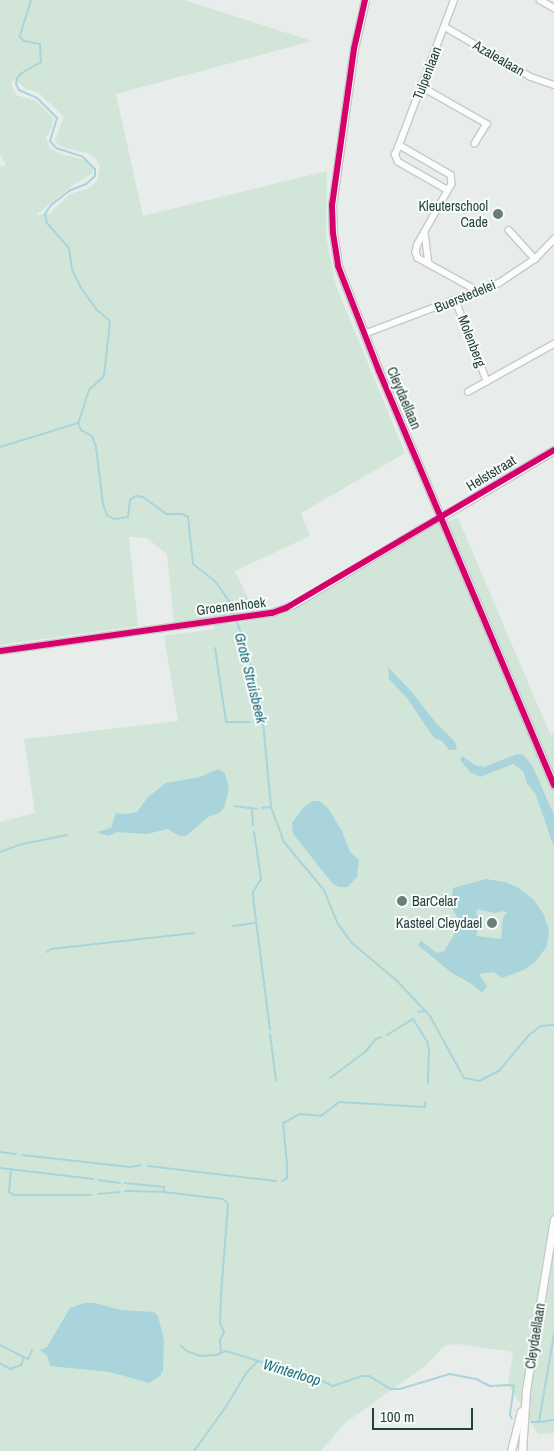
<!DOCTYPE html>
<html>
<head>
<meta charset="utf-8">
<style>
  body { margin:0 }
  #map { position:relative; width:554px; height:1451px; overflow:hidden; background:#e8edeb; font-family:"Archivo Narrow",sans-serif }
  div>[style] { position:absolute }
  .green>* { inset:0; background:#d1e6d8 }
  .water>* { inset:0; background:#a9d4db }
  .stream>* { height:2px; margin:-1px; padding:0 1px; transform-origin:1px; border-radius:1px; background:#a9d4db }
  .roads { filter:drop-shadow(1px 0 #c5cac8) drop-shadow(-1px 0 #c5cac8) drop-shadow(0 1px #c5cac8) drop-shadow(0 -1px #c5cac8) }
  .minor>* { height:5.5px; margin:-2.75px; padding:0 2.75px; transform-origin:2.75px; border-radius:2.75px; background:#fcfcfc }
  .tertiary>* { height:7px; margin:-3.5px; padding:0 3.5px; transform-origin:3.5px; border-radius:3.5px; background:#fcfcfc }
  .cycleway>* { height:6px; margin:-3px; padding:0 3px; transform-origin:3px; border-radius:3px; background:#d6006c }
  .dots>* { width:14px; height:14px; translate:-50% -50%; box-sizing:border-box; border:2px solid #f7fbf9; border-radius:50% }
  span { translate:-50% -50%; white-space:nowrap; text-align:center; line-height:1.15; -webkit-text-stroke:4px #f7fbf9; paint-order:stroke }
  .street-label { font-size:14px; color:#24423a }
  .poi-label { font-size:14px; color:#24423a }
  .right { translate:-100% -50%; text-align:right }
  .left { translate:0 -50%; text-align:left }
  .water-label { font-size:15px; color:#1c6f80; font-style:italic }
  .scale { position:absolute; left:372px; top:1408px; width:101px; height:22px; box-sizing:border-box; border:2px solid #24423a; border-top:0; padding-left:6px; font-size:15px; line-height:18px; white-space:nowrap; color:#24423a; -webkit-text-stroke:4px #f7fbf9; paint-order:stroke }
</style>
</head>
<body>
<div id="map">
  <div class="green">
    <i style="clip-path:polygon(evenodd,0 0,184px 0,312px 41px,116px 94px,143px 216px,327px 171px,326px 235px,336px 286px,405px 453px,301px 513px,310px 536px,235px 571px,255px 612px,174px 623px,167px 554px,147px 538px,129px 537px,138px 626px,0 645px,0 166px,6px 165px,0 154px,0 0,13px 78px,26px 89px,39px 93px,64px 117px,55px 140px,59px 146px,86px 153px,95px 158px,100px 167px,97px 181px,87px 189px,70px 194px,49px 214px,36px 215px,72px 186px,93px 173px,93px 168px,86px 160px,60px 154px,50px 148px,46px 138px,52px 127px,53px 118px,36px 101px,16px 95px,12px 85px,13px 78px)"></i>
    <i style="clip-path:polygon(458px 518px,551px 736px,554px 732px,554px 1433px,538px 1434px,508px 1384px,513px 1352px,457px 1344px,447px 1345px,441px 1349px,425px 1366px,345px 1423px,321px 1451px,0 1451px,0 822px,35px 813px,24px 739px,178px 721px,164px 636px,214px 629px,214px 625px,240px 623px,287px 611px,427px 527px)"></i>
  </div>
  <div class="water">
    <i style="clip-path:polygon(388px 667px,411px 691px,436px 723px,455px 742px,457px 750px,449px 750px,442px 741px,434px 738px,407px 698px,389px 679px)"></i>
    <i style="clip-path:polygon(517px 754px,523px 755px,532px 765px,554px 815px,554px 847px,535px 793px,527px 783px,523px 771px,513px 764px,480px 777px,470px 772px,460px 760px,462px 756px,475px 765px,484px 767px)"></i>
    <i style="clip-path:polygon(218px 769px,225px 773px,229px 789px,224px 808px,219px 813px,208px 817px,186px 836px,179px 836px,168px 829px,147px 834px,117px 832px,108px 836px,97px 832px,111px 828px,116px 813px,127px 814px,137px 812px,147px 798px,166px 783px,200px 777px)"></i>
    <i style="clip-path:polygon(312px 801px,319px 801px,328px 808px,342px 831px,350px 852px,359px 860px,357px 877px,347px 887px,339px 887px,332px 883px,293px 834px,292px 823px,304px 807px)"></i>
    <i style="clip-path:polygon(evenodd,486px 879px,505px 882px,517px 887px,533px 899px,543px 913px,549px 929px,547px 946px,536px 961px,524px 970px,502px 978px,494px 972px,479px 974px,487px 986px,484px 991px,481px 992px,473px 985px,452px 973px,418px 945px,421px 941px,437px 953px,444px 951px,462px 922px,455px 914px,451px 903px,453px 888px,486px 879px,477px 909px,495px 913px,504px 911px,507px 913px,503px 917px,501px 939px,476px 936px,480px 916px,476px 915px,477px 909px)"></i>
    <i style="clip-path:polygon(84px 1303px,95px 1303px,121px 1310px,154px 1312px,158px 1316px,164px 1340px,163px 1370px,160px 1376px,149px 1383px,110px 1372px,50px 1366px,47px 1355px,40px 1350px,47px 1347px,70px 1308px)"></i>
  </div>
  <div class="stream">
    <i style="left:31px;top:0;width:39px;rotate:107deg"></i>
    <i style="left:20px;top:37px;width:6px;rotate:45deg"></i>
    <i style="left:24px;top:41px;width:16px;rotate:11deg"></i>
    <i style="left:40px;top:44px;width:18px;rotate:87deg"></i>
    <i style="left:41px;top:62px;width:22px;rotate:150deg"></i>
    <i style="left:22px;top:73px;width:7px;rotate:135deg"></i>
    <i style="left:17px;top:78px;width:6px;rotate:99deg"></i>
    <i style="left:16px;top:84px;width:7px;rotate:63deg"></i>
    <i style="left:19px;top:90px;width:20px;rotate:24deg"></i>
    <i style="left:37px;top:98px;width:28px;rotate:45deg"></i>
    <i style="left:57px;top:118px;width:24px;rotate:107deg"></i>
    <i style="left:50px;top:141px;width:9px;rotate:49deg"></i>
    <i style="left:56px;top:148px;width:28px;rotate:18deg"></i>
    <i style="left:83px;top:157px;width:17px;rotate:45deg"></i>
    <i style="left:95px;top:169px;width:7px;rotate:90deg"></i>
    <i style="left:95px;top:176px;width:12px;rotate:138deg"></i>
    <i style="left:86px;top:184px;width:18px;rotate:158deg"></i>
    <i style="left:69px;top:191px;width:23px;rotate:142deg"></i>
    <i style="left:51px;top:205px;width:11px;rotate:124deg"></i>
    <i style="left:45px;top:214px;width:9px;rotate:77deg"></i>
    <i style="left:47px;top:223px;width:33px;rotate:49deg"></i>
    <i style="left:69px;top:248px;width:21px;rotate:82deg"></i>
    <i style="left:72px;top:269px;width:21px;rotate:65deg"></i>
    <i style="left:81px;top:288px;width:27px;rotate:54deg"></i>
    <i style="left:97px;top:310px;width:17px;rotate:40deg"></i>
    <i style="left:110px;top:321px;width:55px;rotate:96.2deg"></i>
    <i style="left:104px;top:376px;width:21px;rotate:137deg"></i>
    <i style="left:89px;top:390px;width:35px;rotate:108deg"></i>
    <i style="left:78px;top:423px;width:8px;rotate:67deg"></i>
    <i style="left:81px;top:430px;width:13px;rotate:29deg"></i>
    <i style="left:92px;top:436px;width:12px;rotate:70deg"></i>
    <i style="left:96px;top:447px;width:57px;rotate:83deg"></i>
    <i style="left:103px;top:504px;width:12px;rotate:70deg"></i>
    <i style="left:107px;top:515px;width:8px;rotate:30deg"></i>
    <i style="left:114px;top:519px;width:14px;rotate:-8deg"></i>
    <i style="left:128px;top:517px;width:17px;rotate:-83deg"></i>
    <i style="left:130px;top:500px;width:7px;rotate:-34deg"></i>
    <i style="left:136px;top:496px;width:7px;rotate:8deg"></i>
    <i style="left:143px;top:497px;width:29px;rotate:36deg"></i>
    <i style="left:166px;top:514px;width:16px"></i>
    <i style="left:182px;top:514px;width:7px;rotate:27deg"></i>
    <i style="left:188px;top:517px;width:47px;rotate:83.9deg"></i>
    <i style="left:193px;top:564px;width:28px;rotate:38deg"></i>
    <i style="left:215px;top:581px;width:24px;rotate:55deg"></i>
    <i style="left:229px;top:601px;width:51px;rotate:69.4deg"></i>
    <i style="left:247px;top:649px;width:75px;rotate:77.6deg"></i>
    <i style="left:263px;top:722px;width:85px;rotate:84.6deg"></i>
    <i style="left:271px;top:807px;width:37px;rotate:70deg"></i>
    <i style="left:284px;top:842px;width:62px;rotate:50.2deg"></i>
    <i style="left:324px;top:890px;width:37px;rotate:68deg"></i>
    <i style="left:338px;top:924px;width:24px;rotate:54deg"></i>
    <i style="left:352px;top:943px;width:57px;rotate:40.1deg"></i>
    <i style="left:396px;top:980px;width:50px;rotate:46.6deg"></i>
    <i style="left:430px;top:1016px;width:71px;rotate:61.3deg"></i>
    <i style="left:464px;top:1078px;width:15px;rotate:11deg"></i>
    <i style="left:479px;top:1081px;width:22px;rotate:-27deg"></i>
    <i style="left:499px;top:1071px;width:47px;rotate:-50.2deg"></i>
    <i style="left:529px;top:1035px;width:15px;rotate:-37deg"></i>
    <i style="left:541px;top:1026px;width:13px;rotate:-4deg"></i>
    <i style="left:0;top:447px;width:82px;rotate:-17.1deg"></i>
    <i style="left:215px;top:648px;width:75px;rotate:81.5deg"></i>
    <i style="left:226px;top:722px;width:24px"></i>
    <i style="left:254px;top:721px;width:8px;rotate:7deg"></i>
    <i style="left:234px;top:806px;width:23px;rotate:7deg"></i>
    <i style="left:262px;top:808px;width:9px;rotate:-6deg"></i>
    <i style="left:252px;top:810px;width:15px;rotate:86deg"></i>
    <i style="left:254px;top:832px;width:48px;rotate:81.5deg"></i>
    <i style="left:261px;top:879px;width:15px;rotate:122deg"></i>
    <i style="left:253px;top:892px;width:13px;rotate:86deg"></i>
    <i style="left:254px;top:905px;width:126px;rotate:82.7deg"></i>
    <i style="left:0;top:852px;width:23px;rotate:-20deg"></i>
    <i style="left:22px;top:844px;width:46px;rotate:-11.3deg"></i>
    <i style="left:233px;top:926px;width:22px;rotate:-8deg"></i>
    <i style="left:47px;top:952px;width:5px;rotate:-37deg"></i>
    <i style="left:51px;top:949px;width:144px;rotate:-6.4deg"></i>
    <i style="left:418px;top:1012px;width:8px;rotate:-7deg"></i>
    <i style="left:270px;top:1034px;width:47px;rotate:82.7deg"></i>
    <i style="left:387px;top:1035px;width:31px;rotate:-32deg"></i>
    <i style="left:413px;top:1019px;width:26px;rotate:58deg"></i>
    <i style="left:427px;top:1041px;width:8px;rotate:76deg"></i>
    <i style="left:429px;top:1049px;width:34px;rotate:92deg"></i>
    <i style="left:330px;top:1078px;width:44px;rotate:-36.6deg"></i>
    <i style="left:365px;top:1052px;width:17px;rotate:-50deg"></i>
    <i style="left:376px;top:1039px;width:6px;rotate:-18deg"></i>
    <i style="left:0;top:1152px;width:16px;rotate:7deg"></i>
    <i style="left:22px;top:1155px;width:109px;rotate:6.3deg"></i>
    <i style="left:130px;top:1167px;width:11px;rotate:-10deg"></i>
    <i style="left:148px;top:1166px;width:129px;rotate:6.7deg"></i>
    <i style="left:0;top:1168px;width:94px;rotate:6.7deg"></i>
    <i style="left:11px;top:1169px;width:23px;rotate:95deg"></i>
    <i style="left:9px;top:1192px;width:6px;rotate:31deg"></i>
    <i style="left:14px;top:1195px;width:77px"></i>
    <i style="left:98px;top:1180px;width:22px;rotate:8deg"></i>
    <i style="left:282px;top:1181px;width:6px;rotate:-31deg"></i>
    <i style="left:287px;top:1178px;width:13px;rotate:-90deg"></i>
    <i style="left:287px;top:1165px;width:42px;rotate:-95.4deg"></i>
    <i style="left:283px;top:1123px;width:19px;rotate:-28deg"></i>
    <i style="left:300px;top:1114px;width:21px;rotate:5deg"></i>
    <i style="left:321px;top:1116px;width:23px;rotate:-38deg"></i>
    <i style="left:339px;top:1102px;width:86px;rotate:3.3deg"></i>
    <i style="left:425px;top:1107px;width:5px;rotate:-90deg"></i>
    <i style="left:125px;top:1183px;width:39px;rotate:6deg"></i>
    <i style="left:164px;top:1187px;width:5px;rotate:90deg"></i>
    <i style="left:164px;top:1192px;width:59px;rotate:6.8deg"></i>
    <i style="left:223px;top:1199px;width:7px;rotate:45deg"></i>
    <i style="left:228px;top:1204px;width:90px;rotate:94.4deg"></i>
    <i style="left:221px;top:1294px;width:29px;rotate:92deg"></i>
    <i style="left:220px;top:1323px;width:10px;rotate:66deg"></i>
    <i style="left:224px;top:1332px;width:9px;rotate:117deg"></i>
    <i style="left:220px;top:1340px;width:13px;rotate:86deg"></i>
    <i style="left:125px;top:1191px;width:39px;rotate:1deg"></i>
    <i style="left:98px;top:1194px;width:22px;rotate:-5deg"></i>
    <i style="left:554px;top:1334px;width:89px;rotate:99.7deg"></i>
    <i style="left:539px;top:1422px;width:15px;rotate:-8deg"></i>
    <i style="left:0;top:1345px;width:31px;rotate:27deg"></i>
    <i style="left:28px;top:1359px;width:10px;rotate:-66deg"></i>
    <i style="left:181px;top:1346px;width:8px;rotate:40deg"></i>
    <i style="left:187px;top:1351px;width:14px;rotate:21deg"></i>
    <i style="left:200px;top:1356px;width:16px;rotate:-4deg"></i>
    <i style="left:216px;top:1355px;width:11px;rotate:-22deg"></i>
    <i style="left:226px;top:1351px;width:34px;rotate:17deg"></i>
    <i style="left:0;top:1363px;width:12px;rotate:31deg"></i>
    <i style="left:10px;top:1369px;width:12px;rotate:-20deg"></i>
    <i style="left:21px;top:1365px;width:9px;rotate:-69deg"></i>
    <i style="left:531px;top:1422px;width:8px"></i>
    <i style="left:194px;top:1451px;width:53px;rotate:-54.2deg"></i>
    <i style="left:225px;top:1408px;width:42px;rotate:-58.6deg"></i>
    <i style="left:247px;top:1372px;width:16px;rotate:-45deg"></i>
    <i style="left:258px;top:1361px;width:55px;rotate:14.8deg"></i>
    <i style="left:311px;top:1375px;width:25px;rotate:27deg"></i>
    <i style="left:333px;top:1386px;width:31px;rotate:-19deg"></i>
    <i style="left:362px;top:1376px;width:7px"></i>
    <i style="left:369px;top:1376px;width:26px;rotate:31deg"></i>
    <i style="left:391px;top:1389px;width:9px"></i>
    <i style="left:400px;top:1389px;width:52px;rotate:-16.7deg"></i>
    <i style="left:450px;top:1374px;width:26px;rotate:11deg"></i>
    <i style="left:476px;top:1379px;width:16px;rotate:27deg"></i>
    <i style="left:490px;top:1386px;width:20px;rotate:-3deg"></i>
    <i style="left:510px;top:1385px;width:4px;rotate:14deg"></i>
    <i style="left:514px;top:1386px;width:29px;rotate:98deg"></i>
    <i style="left:510px;top:1415px;width:4px;rotate:63deg"></i>
  </div>
  <div class="roads">
    <div class="minor">
      <i style="left:540px;top:0;width:16px;rotate:30deg"></i>
      <i style="left:445px;top:27px;width:99px;rotate:30.2deg"></i>
      <i style="left:531px;top:77px;width:24px;rotate:19deg"></i>
      <i style="left:422px;top:87px;width:75px;rotate:29.6deg"></i>
      <i style="left:487px;top:124px;width:23px;rotate:121deg"></i>
      <i style="left:399px;top:145px;width:155px;rotate:-69.2deg"></i>
      <i style="left:447px;top:190px;width:56px;rotate:-150.3deg"></i>
      <i style="left:398px;top:162px;width:8px;rotate:-113deg"></i>
      <i style="left:395px;top:155px;width:11px;rotate:-68deg"></i>
      <i style="left:399px;top:145px;width:60px;rotate:30deg"></i>
      <i style="left:451px;top:175px;width:9px;rotate:84deg"></i>
      <i style="left:452px;top:184px;width:69px;rotate:119.5deg"></i>
      <i style="left:418px;top:244px;width:8px;rotate:104deg"></i>
      <i style="left:416px;top:252px;width:6px;rotate:72deg"></i>
      <i style="left:418px;top:258px;width:68px;rotate:28.8deg"></i>
      <i style="left:509px;top:230px;width:39px;rotate:48deg"></i>
      <i style="left:425px;top:232px;width:31px;rotate:83deg"></i>
      <i style="left:456px;top:301px;width:86px;rotate:68.8deg"></i>
      <i style="left:364px;top:334px;width:144px;rotate:-20.7deg"></i>
      <i style="left:499px;top:283px;width:43px;rotate:-33.7deg"></i>
      <i style="left:535px;top:259px;width:28px;rotate:-46deg"></i>
      <i style="left:468px;top:392px;width:98px;rotate:-29.2deg"></i>
      <i style="left:0;top:651px;width:275px;rotate:-8deg"></i>
      <i style="left:272px;top:613px;width:23px;rotate:-20deg"></i>
      <i style="left:294px;top:605px;width:171px;rotate:-30.9deg"></i>
    </div>
    <div class="tertiary">
      <i style="left:365px;top:0;width:50px;rotate:102.7deg"></i>
      <i style="left:354px;top:49px;width:158px;rotate:98deg"></i>
      <i style="left:332px;top:205px;width:28px;rotate:88deg"></i>
      <i style="left:333px;top:233px;width:33px;rotate:81deg"></i>
      <i style="left:338px;top:266px;width:113px;rotate:68.7deg"></i>
      <i style="left:379px;top:371px;width:450px;rotate:67.1deg"></i>
      <i style="left:441px;top:517px;width:131px;rotate:-30.7deg"></i>
      <i style="left:511px;top:1451px;width:41px;rotate:-76deg"></i>
      <i style="left:522px;top:1451px;width:61px;rotate:-86.2deg"></i>
      <i style="left:526px;top:1390px;width:173px;rotate:-80.7deg"></i>
    </div>
  </div>
  <div class="cycleway">
    <i style="left:365px;top:0;width:50px;rotate:102.7deg"></i>
    <i style="left:354px;top:49px;width:158px;rotate:98deg"></i>
    <i style="left:332px;top:205px;width:28px;rotate:88deg"></i>
    <i style="left:333px;top:233px;width:33px;rotate:81deg"></i>
    <i style="left:338px;top:266px;width:113px;rotate:68.7deg"></i>
    <i style="left:379px;top:371px;width:450px;rotate:67.1deg"></i>
    <i style="left:0;top:651px;width:275px;rotate:-8deg"></i>
    <i style="left:272px;top:613px;width:15px;rotate:-20deg"></i>
    <i style="left:286px;top:608px;width:311px;rotate:-30.5deg"></i>
  </div>
  <div class="dots">
    <i style="left:498px;top:214px;background:#697e78"></i>
    <i style="left:402px;top:901px;background:#697e78"></i>
    <i style="left:492px;top:923px;background:#697e78"></i>
  </div>
  <div class="street-label">
    <span style="left:499px;top:58px;rotate:30deg">Azalealaan</span>
    <span style="left:427px;top:73px;rotate:-69deg">Tulpenlaan</span>
    <span style="left:465px;top:296px;rotate:-22deg">Buerstedelei</span>
    <span style="left:472px;top:341px;rotate:69deg">Molenberg</span>
    <span style="left:404px;top:398px;rotate:67deg">Cleydaellaan</span>
    <span style="left:491px;top:473px;rotate:-31deg">Helststraat</span>
    <span style="left:231px;top:606px;rotate:-7deg">Groenenhoek</span>
    <span style="left:535px;top:1336px;rotate:-81deg">Cleydaellaan</span>
  </div>
  <div class="poi-label">
    <span class="right" style="left:488px;top:214px">Kleuterschool<br>Cade</span>
    <span class="left" style="left:412px;top:901px">BarCelar</span>
    <span class="right" style="left:482px;top:923px">Kasteel Cleydael</span>
  </div>
  <div class="water-label">
    <span style="left:251px;top:678px;rotate:76deg">Grote Struisbeek</span>
    <span style="left:292px;top:1372px;rotate:17deg">Winterloop</span>
  </div>
  <div class="scale">100 m</div>
</div>
</body>
</html>
